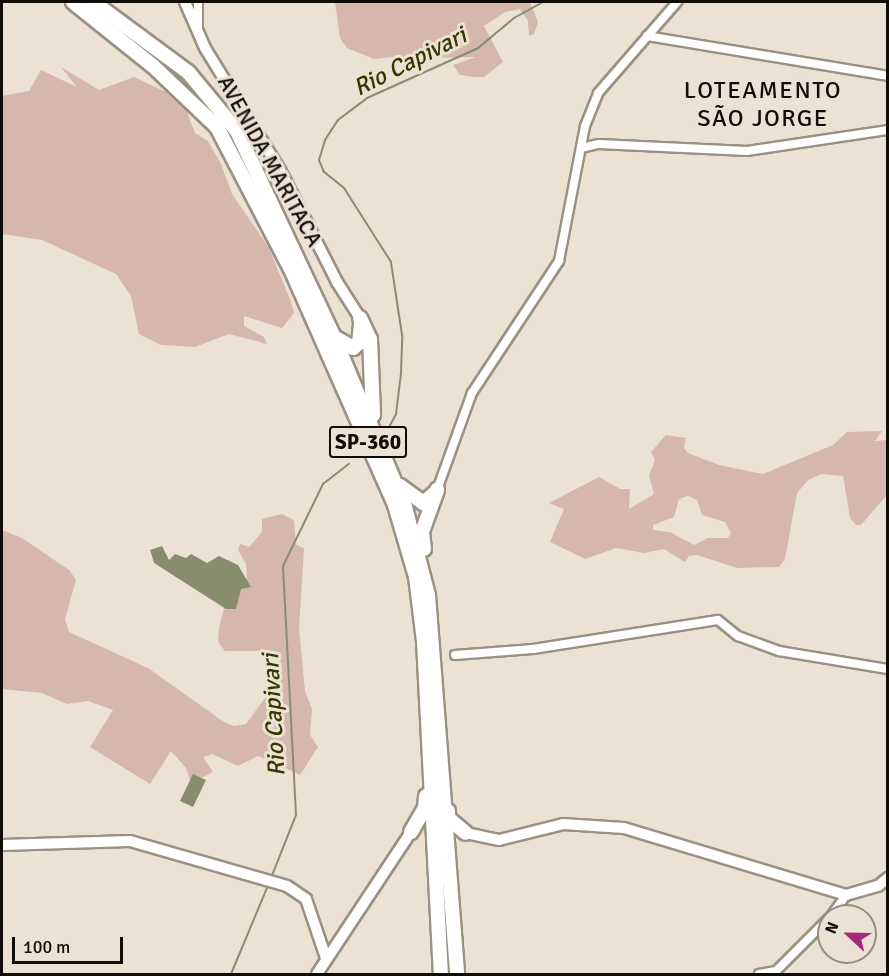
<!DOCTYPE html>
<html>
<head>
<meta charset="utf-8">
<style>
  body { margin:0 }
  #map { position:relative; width:889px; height:976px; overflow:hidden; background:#ece2d3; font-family:Signika,sans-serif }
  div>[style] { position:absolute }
  .green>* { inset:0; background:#d5b7ac }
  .water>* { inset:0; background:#888d6e }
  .stream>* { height:2px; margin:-1px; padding:0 1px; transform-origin:1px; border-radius:1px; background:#888d6e }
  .roads { filter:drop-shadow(2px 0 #9a9183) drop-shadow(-2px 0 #9a9183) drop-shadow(0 2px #9a9183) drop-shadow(0 -2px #9a9183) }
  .street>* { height:8px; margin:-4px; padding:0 4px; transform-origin:4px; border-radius:4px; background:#fff }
  .secondary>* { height:10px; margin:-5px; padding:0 5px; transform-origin:5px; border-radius:5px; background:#fff }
  .highway>* { height:14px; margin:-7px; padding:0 7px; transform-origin:7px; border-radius:7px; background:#fff }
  span { translate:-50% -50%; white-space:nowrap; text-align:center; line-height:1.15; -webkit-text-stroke:6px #ece2d3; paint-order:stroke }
  .shield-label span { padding:2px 4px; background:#ece2d3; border:2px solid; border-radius:4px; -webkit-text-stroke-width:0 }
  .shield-label { font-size:21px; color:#100c08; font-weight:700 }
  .street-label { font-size:22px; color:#100c08 }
  .water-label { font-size:24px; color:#333800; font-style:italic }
  .neighbourhood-label { font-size:24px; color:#100c08; letter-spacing:1.5px }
  .frame { position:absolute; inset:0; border:3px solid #100c08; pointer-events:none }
  .north { position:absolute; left:817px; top:904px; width:60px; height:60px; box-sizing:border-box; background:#ece2d3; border:2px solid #948c82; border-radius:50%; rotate:292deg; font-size:16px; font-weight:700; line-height:24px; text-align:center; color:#100c08 }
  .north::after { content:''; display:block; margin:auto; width:21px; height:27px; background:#a3277b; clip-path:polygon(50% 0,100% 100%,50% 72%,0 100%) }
  .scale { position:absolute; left:12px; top:937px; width:111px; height:27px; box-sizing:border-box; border:3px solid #100c08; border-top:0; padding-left:8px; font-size:18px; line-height:21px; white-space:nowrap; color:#100c08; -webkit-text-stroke:4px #ece2d3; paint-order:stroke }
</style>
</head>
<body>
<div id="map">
  <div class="green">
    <i style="clip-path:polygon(335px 2px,530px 2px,538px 22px,534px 34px,529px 36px,528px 21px,520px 9px,505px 12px,484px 26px,503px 62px,484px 77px,473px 77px,460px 75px,453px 65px,476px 57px,433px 58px,425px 66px,401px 56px,374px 59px,347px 48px,340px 38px)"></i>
    <i style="clip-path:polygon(61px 67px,99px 90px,134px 77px,166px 92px,187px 112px,195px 133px,208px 141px,221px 164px,232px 194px,269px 248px,291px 302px,294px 313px,282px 328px,244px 316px,244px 326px,264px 337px,267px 344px,229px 334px,195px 347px,161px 345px,139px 334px,131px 296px,116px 274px,42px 240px,2px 234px,2px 96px,29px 91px,41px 70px,77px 87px)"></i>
    <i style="clip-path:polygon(evenodd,882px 431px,875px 441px,887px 440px,887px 495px,861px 525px,856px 525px,850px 518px,843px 476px,821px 474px,808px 480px,797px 493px,785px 559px,779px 567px,737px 568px,697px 555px,689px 556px,685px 562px,664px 549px,644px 553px,616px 548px,585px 559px,550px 542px,564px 509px,549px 503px,599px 477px,620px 489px,630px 489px,629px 509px,654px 494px,649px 476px,655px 460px,651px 452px,666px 435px,686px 438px,684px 448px,688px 453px,719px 465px,763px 474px,833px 445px,847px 432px,882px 431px,688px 496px,697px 500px,702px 515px,725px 522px,731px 533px,728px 538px,708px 538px,694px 545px,670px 532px,653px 530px,653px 525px,674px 517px,679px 499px,688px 496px)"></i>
    <i style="clip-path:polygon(282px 514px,294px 520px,296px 545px,304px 548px,299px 629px,305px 691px,312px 709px,310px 735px,318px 747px,300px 775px,258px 756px,238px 766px,212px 754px,203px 757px,213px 772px,191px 783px,186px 768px,171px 751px,150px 784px,90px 747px,113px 710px,88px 701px,67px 704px,42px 693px,2px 689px,2px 530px,22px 538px,69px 570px,76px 580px,65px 619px,69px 632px,148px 668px,224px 722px,234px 726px,246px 724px,267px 695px,281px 658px,272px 651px,225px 651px,218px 642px,219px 628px,225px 604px,247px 578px,246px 564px,238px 550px,240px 544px,249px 547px,262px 532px,262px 519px)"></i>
  </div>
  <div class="water">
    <i style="clip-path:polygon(162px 546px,169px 560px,175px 554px,186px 558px,191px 554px,207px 563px,219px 556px,238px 565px,251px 587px,241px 589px,236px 609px,226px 609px,154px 563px,150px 550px)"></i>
    <i style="clip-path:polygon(193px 774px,206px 780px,193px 807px,180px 801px)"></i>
  </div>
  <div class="stream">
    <i style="left:387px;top:431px;width:19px;rotate:-62deg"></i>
    <i style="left:396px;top:414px;width:41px;rotate:-83deg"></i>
    <i style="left:401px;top:373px;width:38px;rotate:-88deg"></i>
    <i style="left:402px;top:335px;width:74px;rotate:-98.6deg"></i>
    <i style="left:391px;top:262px;width:88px;rotate:-122.4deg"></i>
    <i style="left:344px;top:188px;width:26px;rotate:-141deg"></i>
    <i style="left:324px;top:172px;width:13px;rotate:-113deg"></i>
    <i style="left:319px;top:160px;width:21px;rotate:-73deg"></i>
    <i style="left:325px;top:140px;width:24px;rotate:-57deg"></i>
    <i style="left:338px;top:120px;width:36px;rotate:-37deg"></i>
    <i style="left:367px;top:98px;width:122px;rotate:-24.2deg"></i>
    <i style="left:478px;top:48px;width:47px;rotate:-39.8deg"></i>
    <i style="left:514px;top:18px;width:33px;rotate:-29deg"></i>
    <i style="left:271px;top:878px;width:68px;rotate:-68.4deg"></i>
    <i style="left:296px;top:815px;width:249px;rotate:-93deg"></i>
    <i style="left:283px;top:566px;width:91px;rotate:-64deg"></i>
    <i style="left:323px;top:484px;width:33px;rotate:-38deg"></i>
    <i style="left:231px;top:974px;width:99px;rotate:-67.3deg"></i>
  </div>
  <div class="roads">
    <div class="street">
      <i style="left:198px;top:30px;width:28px;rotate:-90deg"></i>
      <i style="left:647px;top:36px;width:244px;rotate:9.4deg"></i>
      <i style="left:581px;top:148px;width:18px;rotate:-13deg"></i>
      <i style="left:599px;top:144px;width:148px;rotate:2.7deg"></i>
      <i style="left:747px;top:151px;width:143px;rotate:-8.5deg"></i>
      <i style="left:437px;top:490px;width:103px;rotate:-70.2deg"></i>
      <i style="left:472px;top:393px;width:158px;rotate:-56.6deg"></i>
      <i style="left:559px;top:261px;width:137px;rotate:-79.1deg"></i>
      <i style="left:585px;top:126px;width:35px;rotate:-68deg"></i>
      <i style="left:598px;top:93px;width:121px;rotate:-49deg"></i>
      <i style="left:455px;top:655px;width:78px;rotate:-4.4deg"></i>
      <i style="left:533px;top:649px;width:187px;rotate:-8.9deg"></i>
      <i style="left:718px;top:620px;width:26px;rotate:39deg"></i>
      <i style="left:738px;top:636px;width:44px;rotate:20.1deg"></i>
      <i style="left:779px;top:651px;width:110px;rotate:9.4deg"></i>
      <i style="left:831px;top:916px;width:26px;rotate:-54deg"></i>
      <i style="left:759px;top:974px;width:17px;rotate:-10deg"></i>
      <i style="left:776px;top:971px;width:75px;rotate:-45deg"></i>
    </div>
    <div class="secondary">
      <i style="left:185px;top:2px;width:50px;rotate:66.5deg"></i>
      <i style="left:205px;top:48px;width:143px;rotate:58.4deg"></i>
      <i style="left:280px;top:170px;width:126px;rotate:63deg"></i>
      <i style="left:337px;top:282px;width:43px;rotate:57.4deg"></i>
      <i style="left:466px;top:833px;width:34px;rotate:12deg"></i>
      <i style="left:499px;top:840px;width:66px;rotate:-14deg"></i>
      <i style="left:563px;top:824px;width:61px;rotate:3.8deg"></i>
      <i style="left:624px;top:828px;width:232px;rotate:16.8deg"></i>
      <i style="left:846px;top:895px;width:33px;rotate:-16deg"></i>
      <i style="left:878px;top:886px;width:13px;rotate:-39deg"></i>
      <i style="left:2px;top:845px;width:128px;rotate:-1.8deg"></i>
      <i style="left:130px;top:841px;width:163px;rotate:16deg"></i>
      <i style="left:287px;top:886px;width:23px;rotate:34deg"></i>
      <i style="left:306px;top:899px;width:62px;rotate:71.3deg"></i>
      <i style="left:317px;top:974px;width:170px;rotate:-56.5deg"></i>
    </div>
    <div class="highway">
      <i style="left:73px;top:2px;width:102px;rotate:38.7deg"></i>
      <i style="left:153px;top:66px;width:88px;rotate:43.6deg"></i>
      <i style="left:217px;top:127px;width:160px;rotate:62.5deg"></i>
      <i style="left:291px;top:269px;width:258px;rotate:66.2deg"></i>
      <i style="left:395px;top:505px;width:75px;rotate:73.7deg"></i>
      <i style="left:416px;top:577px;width:64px;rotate:82.9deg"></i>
      <i style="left:424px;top:641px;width:333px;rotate:87.1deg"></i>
      <i style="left:93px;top:2px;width:118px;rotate:36.4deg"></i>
      <i style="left:188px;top:72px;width:77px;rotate:50.3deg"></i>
      <i style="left:237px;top:131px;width:225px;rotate:64.8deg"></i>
      <i style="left:333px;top:335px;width:186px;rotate:67.3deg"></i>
      <i style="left:405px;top:507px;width:91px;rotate:75.4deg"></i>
      <i style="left:428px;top:595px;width:380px;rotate:85.6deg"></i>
      <i style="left:360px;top:318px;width:23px;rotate:65deg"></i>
      <i style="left:370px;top:339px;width:76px;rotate:87.7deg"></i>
      <i style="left:336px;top:338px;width:20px;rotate:30deg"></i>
      <i style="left:353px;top:348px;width:8px;rotate:-40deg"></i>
      <i style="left:359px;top:343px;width:20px;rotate:-84deg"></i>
      <i style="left:400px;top:486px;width:29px;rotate:36deg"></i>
      <i style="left:423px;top:503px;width:17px;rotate:-40deg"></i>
      <i style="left:424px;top:549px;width:17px;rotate:-97deg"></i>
      <i style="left:422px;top:532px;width:45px;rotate:-70.3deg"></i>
      <i style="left:448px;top:811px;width:7px;rotate:90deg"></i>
      <i style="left:448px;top:818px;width:23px;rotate:40deg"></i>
      <i style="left:411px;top:832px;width:28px;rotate:-60deg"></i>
      <i style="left:425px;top:808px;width:12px;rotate:-85deg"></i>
    </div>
  </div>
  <div class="shield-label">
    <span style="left:368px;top:442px">SP-360</span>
  </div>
  <div class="street-label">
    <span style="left:270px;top:161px;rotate:61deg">AVENIDA MARITACA</span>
  </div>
  <div class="water-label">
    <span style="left:410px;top:62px;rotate:-27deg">Rio Capivari</span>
    <span style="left:274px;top:715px;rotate:-93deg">Rio Capivari</span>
  </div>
  <div class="neighbourhood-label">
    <span style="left:763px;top:105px">LOTEAMENTO<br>SÃO JORGE</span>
  </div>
  <div class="frame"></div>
  <div class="north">N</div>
  <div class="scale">100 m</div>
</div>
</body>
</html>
